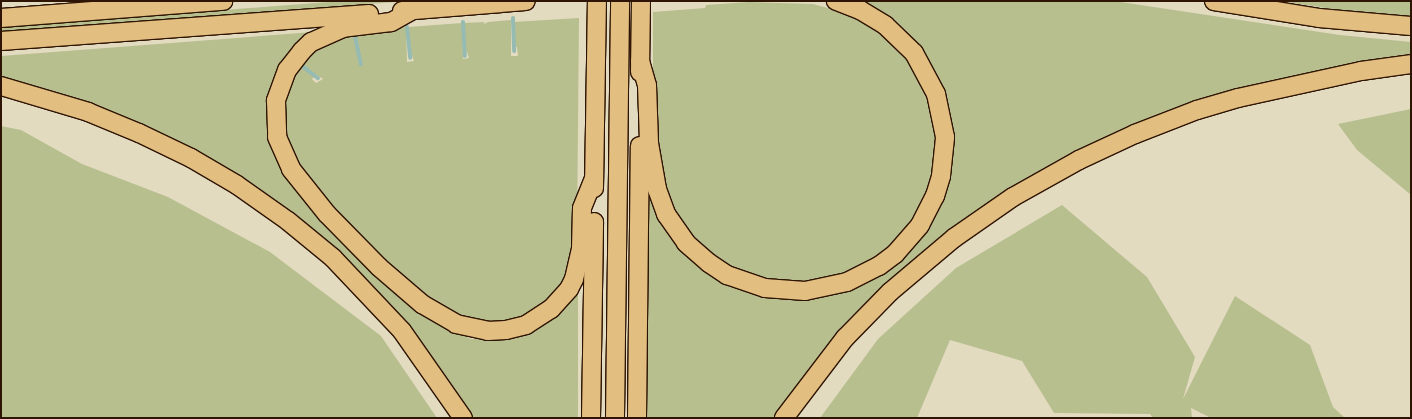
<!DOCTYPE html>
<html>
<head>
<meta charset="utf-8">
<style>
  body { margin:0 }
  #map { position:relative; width:1412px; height:419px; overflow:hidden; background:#e3dbc0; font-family:"Old Standard TT",serif }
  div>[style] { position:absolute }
  .green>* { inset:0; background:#b8bf8f }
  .stream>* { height:4px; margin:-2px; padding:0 2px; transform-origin:2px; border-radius:2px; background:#95bbb3 }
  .roads { filter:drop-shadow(1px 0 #2e1402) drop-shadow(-1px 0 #2e1402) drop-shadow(0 1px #2e1402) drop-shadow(0 -1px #2e1402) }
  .motorway>* { height:18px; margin:-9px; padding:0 9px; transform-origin:9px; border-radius:9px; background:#e2be80 }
  span { translate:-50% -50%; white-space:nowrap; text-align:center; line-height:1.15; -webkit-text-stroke:4px #ede8d6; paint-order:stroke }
  .frame { position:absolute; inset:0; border:2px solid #2e1402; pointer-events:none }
</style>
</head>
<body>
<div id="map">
  <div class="green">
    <i style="clip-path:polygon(341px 1px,409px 1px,1px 32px,1px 27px)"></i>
    <i style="clip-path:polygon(860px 1px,1114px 1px,1340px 35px,1411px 42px,1411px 56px,1295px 77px,993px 201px,785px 403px,775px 418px,644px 418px,647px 196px,651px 198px,665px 228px,680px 248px,719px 280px,748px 293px,769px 298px,818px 298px,863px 285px,888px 270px,920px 238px,935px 215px,946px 188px,952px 130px,946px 98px,935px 71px,904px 30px,884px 14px)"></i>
    <i style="clip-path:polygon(1279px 1px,1411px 1px,1411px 18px,1378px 16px)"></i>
    <i style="clip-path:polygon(749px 2px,813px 4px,843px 12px,867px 23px,888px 38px,906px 58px,919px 76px,928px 96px,935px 122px,936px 146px,933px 172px,927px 195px,917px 214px,890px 246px,875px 258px,852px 271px,824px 280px,796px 284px,766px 279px,736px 270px,713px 256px,693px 237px,679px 219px,668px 198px,661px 176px,653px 106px,653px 12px,705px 8px,706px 5px)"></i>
    <i style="clip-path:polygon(579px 18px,577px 234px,568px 276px,552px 298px,523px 318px,499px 324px,458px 318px,412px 287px,352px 230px,304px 176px,286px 141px,282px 106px,287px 87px,299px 65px,315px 76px,312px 79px,316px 83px,323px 79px,300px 64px,314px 50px,353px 33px,357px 48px,355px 33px,406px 27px,407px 62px,414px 61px,409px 47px,408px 27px,462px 23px,463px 59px,469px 58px,467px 52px,465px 52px,463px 23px,484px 22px,484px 24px,488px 22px,511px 20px,511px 56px,518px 56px,517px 47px,514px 46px,513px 22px)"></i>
    <i style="clip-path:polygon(313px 32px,279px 68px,270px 90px,267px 113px,269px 135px,275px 156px,289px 181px,349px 250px,388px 286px,432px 321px,471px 339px,497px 339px,517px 336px,538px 328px,555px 316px,578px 290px,578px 418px,472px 418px,450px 384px,417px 339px,268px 198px,1px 79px,1px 56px)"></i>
    <i style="clip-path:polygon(1411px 109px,1411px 195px,1357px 150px,1338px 124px)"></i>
    <i style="clip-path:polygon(1px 126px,21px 130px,82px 164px,168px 197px,270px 252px,381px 336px,437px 418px,1px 418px)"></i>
    <i style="clip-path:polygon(1062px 205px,1147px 277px,1195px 357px,1183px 399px,1235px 296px,1310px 345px,1333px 407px,1345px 418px,1211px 418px,1191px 408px,1192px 418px,1153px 418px,1150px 414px,1054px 413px,1022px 361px,950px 340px,917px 418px,820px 418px,878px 339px,956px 268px)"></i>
  </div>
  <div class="stream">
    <i style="left:513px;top:18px;width:33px;rotate:88deg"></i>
    <i style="left:463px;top:22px;width:34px;rotate:87deg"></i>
    <i style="left:407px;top:27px;width:31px;rotate:84deg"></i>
    <i style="left:354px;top:32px;width:33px;rotate:78deg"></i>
    <i style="left:298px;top:63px;width:25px;rotate:37deg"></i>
  </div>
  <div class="roads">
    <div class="motorway">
      <i style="left:1214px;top:1px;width:106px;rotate:9.2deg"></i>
      <i style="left:1319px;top:18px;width:92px;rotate:5deg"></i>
      <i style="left:413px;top:10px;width:25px;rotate:151deg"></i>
      <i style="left:391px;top:22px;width:48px;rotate:172.9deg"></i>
      <i style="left:343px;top:28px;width:35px;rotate:156deg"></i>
      <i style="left:311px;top:42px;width:13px;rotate:135deg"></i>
      <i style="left:302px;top:51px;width:24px;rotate:128deg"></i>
      <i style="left:287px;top:70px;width:33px;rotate:110deg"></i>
      <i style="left:276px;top:101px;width:36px;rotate:88deg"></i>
      <i style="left:277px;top:137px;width:35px;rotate:66deg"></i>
      <i style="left:291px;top:169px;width:58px;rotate:51.3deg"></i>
      <i style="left:327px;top:214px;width:74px;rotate:45.5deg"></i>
      <i style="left:379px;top:267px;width:57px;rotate:40.7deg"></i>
      <i style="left:422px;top:304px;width:39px;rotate:30deg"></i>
      <i style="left:456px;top:324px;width:33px;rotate:12deg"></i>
      <i style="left:488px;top:331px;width:18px;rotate:-3deg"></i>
      <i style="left:506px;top:330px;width:21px;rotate:-14deg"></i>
      <i style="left:526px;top:325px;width:30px;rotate:-33deg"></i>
      <i style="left:551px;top:309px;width:27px;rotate:-48deg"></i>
      <i style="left:569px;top:289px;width:11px;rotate:-63deg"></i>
      <i style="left:574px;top:279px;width:31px;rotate:-77deg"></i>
      <i style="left:581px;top:249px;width:41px;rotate:-88.6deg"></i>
      <i style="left:582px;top:208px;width:32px;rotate:-68deg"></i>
      <i style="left:402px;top:11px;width:124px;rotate:-4.6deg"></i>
      <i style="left:1px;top:18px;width:223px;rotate:-4.4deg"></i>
      <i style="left:1px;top:41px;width:369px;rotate:-4.2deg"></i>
      <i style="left:640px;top:61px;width:25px;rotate:74deg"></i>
      <i style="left:647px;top:85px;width:58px;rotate:88deg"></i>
      <i style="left:649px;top:143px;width:47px;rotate:80.1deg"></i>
      <i style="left:657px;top:189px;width:27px;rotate:70deg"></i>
      <i style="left:666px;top:214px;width:35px;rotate:55deg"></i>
      <i style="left:686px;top:243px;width:30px;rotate:41deg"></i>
      <i style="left:709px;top:263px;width:22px;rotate:34deg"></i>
      <i style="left:727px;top:275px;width:40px;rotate:18.9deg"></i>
      <i style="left:765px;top:288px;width:40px;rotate:4.3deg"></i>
      <i style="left:805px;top:291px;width:43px;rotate:-12.1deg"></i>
      <i style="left:847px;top:282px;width:36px;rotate:-27deg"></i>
      <i style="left:879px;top:266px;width:20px;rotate:-37deg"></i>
      <i style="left:895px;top:254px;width:38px;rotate:-49deg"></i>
      <i style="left:920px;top:225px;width:33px;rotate:-63deg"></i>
      <i style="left:935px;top:196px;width:21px;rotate:-73deg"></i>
      <i style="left:941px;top:176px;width:39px;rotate:-84deg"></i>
      <i style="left:945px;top:137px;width:44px;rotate:-101.8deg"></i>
      <i style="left:936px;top:94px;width:47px;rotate:-118.2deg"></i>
      <i style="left:914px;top:53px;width:40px;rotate:-136deg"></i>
      <i style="left:885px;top:25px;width:29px;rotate:-149deg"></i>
      <i style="left:860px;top:10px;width:26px;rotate:-159deg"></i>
      <i style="left:640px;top:72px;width:71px;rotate:-89.2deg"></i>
      <i style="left:1px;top:86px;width:91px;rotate:16.6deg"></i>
      <i style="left:88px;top:112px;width:55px;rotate:22.4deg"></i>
      <i style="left:139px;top:133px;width:58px;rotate:25.7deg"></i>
      <i style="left:191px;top:158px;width:53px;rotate:30.4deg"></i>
      <i style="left:237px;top:185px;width:62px;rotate:35.2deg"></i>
      <i style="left:288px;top:221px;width:58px;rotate:39.4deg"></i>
      <i style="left:333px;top:258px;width:100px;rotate:46.6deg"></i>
      <i style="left:402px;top:331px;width:106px;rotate:55deg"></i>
      <i style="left:594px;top:188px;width:187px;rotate:-89.1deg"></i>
      <i style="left:591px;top:418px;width:196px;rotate:-89.1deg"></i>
      <i style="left:615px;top:418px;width:417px;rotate:-89.3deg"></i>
      <i style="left:637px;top:418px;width:272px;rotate:-89.4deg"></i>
      <i style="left:784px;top:418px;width:101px;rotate:-52.7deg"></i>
      <i style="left:845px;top:338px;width:64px;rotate:-45.6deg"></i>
      <i style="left:890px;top:292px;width:84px;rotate:-40.2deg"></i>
      <i style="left:954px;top:238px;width:72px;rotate:-34.8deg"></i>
      <i style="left:1013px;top:197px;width:76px;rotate:-29.3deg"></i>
      <i style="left:1079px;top:160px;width:62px;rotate:-24.9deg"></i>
      <i style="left:1135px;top:134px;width:66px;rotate:-21.2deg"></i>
      <i style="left:1197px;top:110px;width:43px;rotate:-16.3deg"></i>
      <i style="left:1238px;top:98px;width:126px;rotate:-12.4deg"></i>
      <i style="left:1361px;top:71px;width:50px;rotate:-8deg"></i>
    </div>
  </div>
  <div class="frame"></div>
</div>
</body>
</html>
